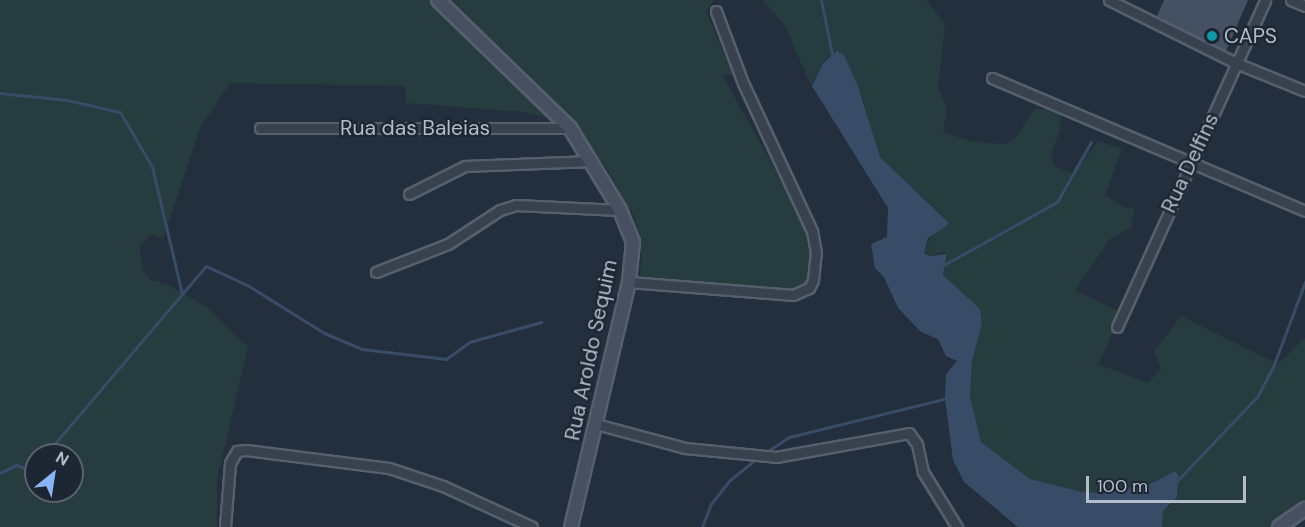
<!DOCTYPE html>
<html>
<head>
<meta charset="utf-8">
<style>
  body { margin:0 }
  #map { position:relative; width:1305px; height:527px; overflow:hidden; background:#242f3e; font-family:"DM Sans",sans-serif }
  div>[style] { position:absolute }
  .green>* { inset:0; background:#263c3f }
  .water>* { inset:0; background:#394c67 }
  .stream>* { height:3px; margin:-1.5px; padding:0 1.5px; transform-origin:1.5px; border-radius:1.5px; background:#394c67 }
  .building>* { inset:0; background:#455162 }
  .roads { filter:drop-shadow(2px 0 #565f6c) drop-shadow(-2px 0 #565f6c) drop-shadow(0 2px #565f6c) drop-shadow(0 -2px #565f6c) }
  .street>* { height:9px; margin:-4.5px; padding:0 4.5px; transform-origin:4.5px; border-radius:4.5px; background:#38414e }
  .secondary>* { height:12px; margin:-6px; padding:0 6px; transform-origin:6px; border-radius:6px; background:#465061 }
  .dots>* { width:16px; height:16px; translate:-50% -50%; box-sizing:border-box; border:3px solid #1d2633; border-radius:50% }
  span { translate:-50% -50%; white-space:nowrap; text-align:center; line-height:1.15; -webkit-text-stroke:5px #1d2633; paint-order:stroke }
  .poi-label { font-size:21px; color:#b4bcc9 }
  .left { translate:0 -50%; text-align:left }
  .street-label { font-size:21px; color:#b4bcc9 }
  .north { position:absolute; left:24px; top:443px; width:60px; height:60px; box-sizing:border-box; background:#1d2633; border:2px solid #59626f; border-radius:50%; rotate:30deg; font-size:16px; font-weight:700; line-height:24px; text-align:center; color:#b4bcc9 }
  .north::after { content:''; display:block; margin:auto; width:21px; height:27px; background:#8ab4f8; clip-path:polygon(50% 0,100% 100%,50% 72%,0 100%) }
  .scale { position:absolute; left:1086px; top:476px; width:160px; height:27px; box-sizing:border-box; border:3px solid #b4bcc9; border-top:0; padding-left:8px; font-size:18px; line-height:21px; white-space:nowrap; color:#b4bcc9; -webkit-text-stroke:4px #1d2633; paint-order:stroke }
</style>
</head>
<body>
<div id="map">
  <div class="green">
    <i style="clip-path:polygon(evenodd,0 0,428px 0,551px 119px,524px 112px,406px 103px,405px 86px,230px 83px,200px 128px,163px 239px,152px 234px,139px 246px,143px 270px,150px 280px,167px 284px,208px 308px,248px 347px,217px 479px,217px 527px,0 527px,0 0,36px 455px,72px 455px,72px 491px,36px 491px,36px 455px)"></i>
    <i style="clip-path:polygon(446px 0,714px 0,706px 11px,733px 75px,725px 74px,724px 78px,791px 198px,809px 240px,812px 275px,800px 293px,639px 279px,642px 257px,635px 218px,604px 164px,559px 107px)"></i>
    <i style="clip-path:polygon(762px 0,926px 0,945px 24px,938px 88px,947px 108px,943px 132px,970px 141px,1004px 144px,1013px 141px,1035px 109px,1047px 109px,1061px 115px,1060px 131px,1051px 153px,1054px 166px,1074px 174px,1098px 141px,1122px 149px,1105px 195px,1124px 207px,1135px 208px,1131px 227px,1110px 239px,1075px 290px,1122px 313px,1098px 364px,1148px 383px,1161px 369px,1154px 352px,1181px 316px,1278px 364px,1305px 338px,1305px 517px,1294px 527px,1162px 527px,1163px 511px,1171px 506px,1175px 471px,1148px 485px,1104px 493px,1082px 492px,1030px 479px,984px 445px,976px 429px,970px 397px,972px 361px,982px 323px,980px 309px,943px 275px,948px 255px,943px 252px,929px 256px,924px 251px,932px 234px,947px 226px,944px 217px,879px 156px,862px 96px,844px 55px,835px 51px,823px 62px,811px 85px,813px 91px,785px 25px)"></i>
  </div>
  <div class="water">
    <i style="clip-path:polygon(837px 51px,844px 55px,858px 86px,880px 157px,948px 222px,947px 226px,928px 238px,924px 253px,929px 256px,947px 254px,943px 275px,980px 309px,982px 323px,972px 361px,970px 397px,981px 442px,1030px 479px,1082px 492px,1104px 493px,1148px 485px,1175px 471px,1178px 475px,1177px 497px,1163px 511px,1162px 527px,1018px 527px,964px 482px,953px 460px,945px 398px,946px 374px,957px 361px,946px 356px,938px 339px,921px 332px,898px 308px,884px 277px,875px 268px,871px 244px,887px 237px,888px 208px,812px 86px,823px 63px)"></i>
  </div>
  <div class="stream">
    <i style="left:821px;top:0;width:55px;rotate:78.5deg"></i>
    <i style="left:0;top:93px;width:67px;rotate:6deg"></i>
    <i style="left:67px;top:100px;width:54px;rotate:12.8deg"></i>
    <i style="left:120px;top:112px;width:64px;rotate:59.8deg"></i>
    <i style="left:152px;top:167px;width:130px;rotate:76.7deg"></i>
    <i style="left:940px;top:267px;width:134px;rotate:-29.1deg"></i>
    <i style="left:1057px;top:202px;width:69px;rotate:-60.5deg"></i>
    <i style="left:763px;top:454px;width:31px;rotate:-33deg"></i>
    <i style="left:789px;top:437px;width:164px;rotate:-13.8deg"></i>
    <i style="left:45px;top:455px;width:248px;rotate:-49.6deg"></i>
    <i style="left:206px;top:266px;width:45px;rotate:24.9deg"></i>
    <i style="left:247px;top:285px;width:91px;rotate:31.9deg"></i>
    <i style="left:324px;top:333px;width:41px;rotate:22.8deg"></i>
    <i style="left:362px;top:349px;width:85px;rotate:6.8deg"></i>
    <i style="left:446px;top:359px;width:29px;rotate:-36deg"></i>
    <i style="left:469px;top:342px;width:75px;rotate:-15.5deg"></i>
    <i style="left:0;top:473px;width:18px;rotate:-27deg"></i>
    <i style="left:16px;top:465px;width:14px;rotate:21deg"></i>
    <i style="left:29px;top:470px;width:9px;rotate:-41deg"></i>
    <i style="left:1175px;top:483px;width:119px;rotate:-46.4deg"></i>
    <i style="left:1257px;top:397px;width:34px;rotate:-62deg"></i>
    <i style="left:1273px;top:367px;width:91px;rotate:-69.4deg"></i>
    <i style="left:702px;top:527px;width:25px;rotate:-69deg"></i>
    <i style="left:711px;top:504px;width:31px;rotate:-52deg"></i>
    <i style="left:730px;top:480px;width:36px;rotate:-39deg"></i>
  </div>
  <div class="building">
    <i style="clip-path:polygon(1164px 0,1248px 0,1226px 51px,1157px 16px)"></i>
  </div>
  <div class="roads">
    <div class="street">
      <i style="left:1109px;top:0;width:142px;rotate:26.4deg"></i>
      <i style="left:1236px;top:63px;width:74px;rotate:22.1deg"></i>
      <i style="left:1291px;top:0;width:15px;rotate:23deg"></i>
      <i style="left:992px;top:78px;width:340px;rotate:23deg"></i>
      <i style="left:260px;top:128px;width:310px"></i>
      <i style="left:409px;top:194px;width:63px;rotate:-26.6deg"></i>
      <i style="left:465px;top:166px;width:127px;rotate:-2.3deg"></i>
      <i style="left:376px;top:272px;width:77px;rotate:-21.3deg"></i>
      <i style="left:448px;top:244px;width:62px;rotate:-33.2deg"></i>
      <i style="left:500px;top:210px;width:17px;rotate:-17deg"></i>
      <i style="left:516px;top:205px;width:104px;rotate:2.8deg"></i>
      <i style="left:629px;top:282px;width:165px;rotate:4.5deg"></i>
      <i style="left:793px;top:295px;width:17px;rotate:-24deg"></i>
      <i style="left:809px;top:288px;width:9px;rotate:-63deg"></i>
      <i style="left:813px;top:280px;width:27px;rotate:-84deg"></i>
      <i style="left:816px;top:253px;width:22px;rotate:-100deg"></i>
      <i style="left:812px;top:231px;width:163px;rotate:-115deg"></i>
      <i style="left:743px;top:83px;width:77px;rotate:-110.6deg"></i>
      <i style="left:1117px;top:327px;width:359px;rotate:-65.6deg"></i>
      <i style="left:596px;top:424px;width:92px;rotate:15.1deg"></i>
      <i style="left:685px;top:448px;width:91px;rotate:5.6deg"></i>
      <i style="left:776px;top:457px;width:135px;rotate:-10.2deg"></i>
      <i style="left:909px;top:433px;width:14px;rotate:54deg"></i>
      <i style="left:917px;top:444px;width:29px;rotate:78deg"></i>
      <i style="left:923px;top:472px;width:65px;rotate:58.3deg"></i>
      <i style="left:225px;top:527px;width:64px;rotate:-85.5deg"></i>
      <i style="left:230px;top:463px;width:14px;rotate:-60deg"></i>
      <i style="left:237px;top:451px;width:9px;rotate:-6deg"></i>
      <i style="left:246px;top:450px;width:144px;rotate:7.2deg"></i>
      <i style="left:389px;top:468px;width:57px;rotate:18.4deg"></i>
      <i style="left:443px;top:486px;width:98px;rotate:24.7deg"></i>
    </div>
    <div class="secondary">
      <i style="left:438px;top:0;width:184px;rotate:44.1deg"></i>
      <i style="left:570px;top:128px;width:96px;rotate:58.6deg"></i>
      <i style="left:620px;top:210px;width:35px;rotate:68deg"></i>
      <i style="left:633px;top:242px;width:40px;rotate:95.7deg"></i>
      <i style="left:629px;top:282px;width:252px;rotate:103.3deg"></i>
      <i style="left:1279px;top:527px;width:32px;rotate:-35deg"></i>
    </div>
  </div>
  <div class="dots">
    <i style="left:1212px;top:36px;background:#0f9aa8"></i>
  </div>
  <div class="poi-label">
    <span class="left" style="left:1224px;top:36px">CAPS</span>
  </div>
  <div class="street-label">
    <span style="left:415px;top:128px">Rua das Baleias</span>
    <span style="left:1190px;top:163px;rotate:-65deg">Rua Delfins</span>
    <span style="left:591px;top:350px;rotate:-78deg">Rua Aroldo Sequim</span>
  </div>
  <div class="north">N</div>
  <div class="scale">100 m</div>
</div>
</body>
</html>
